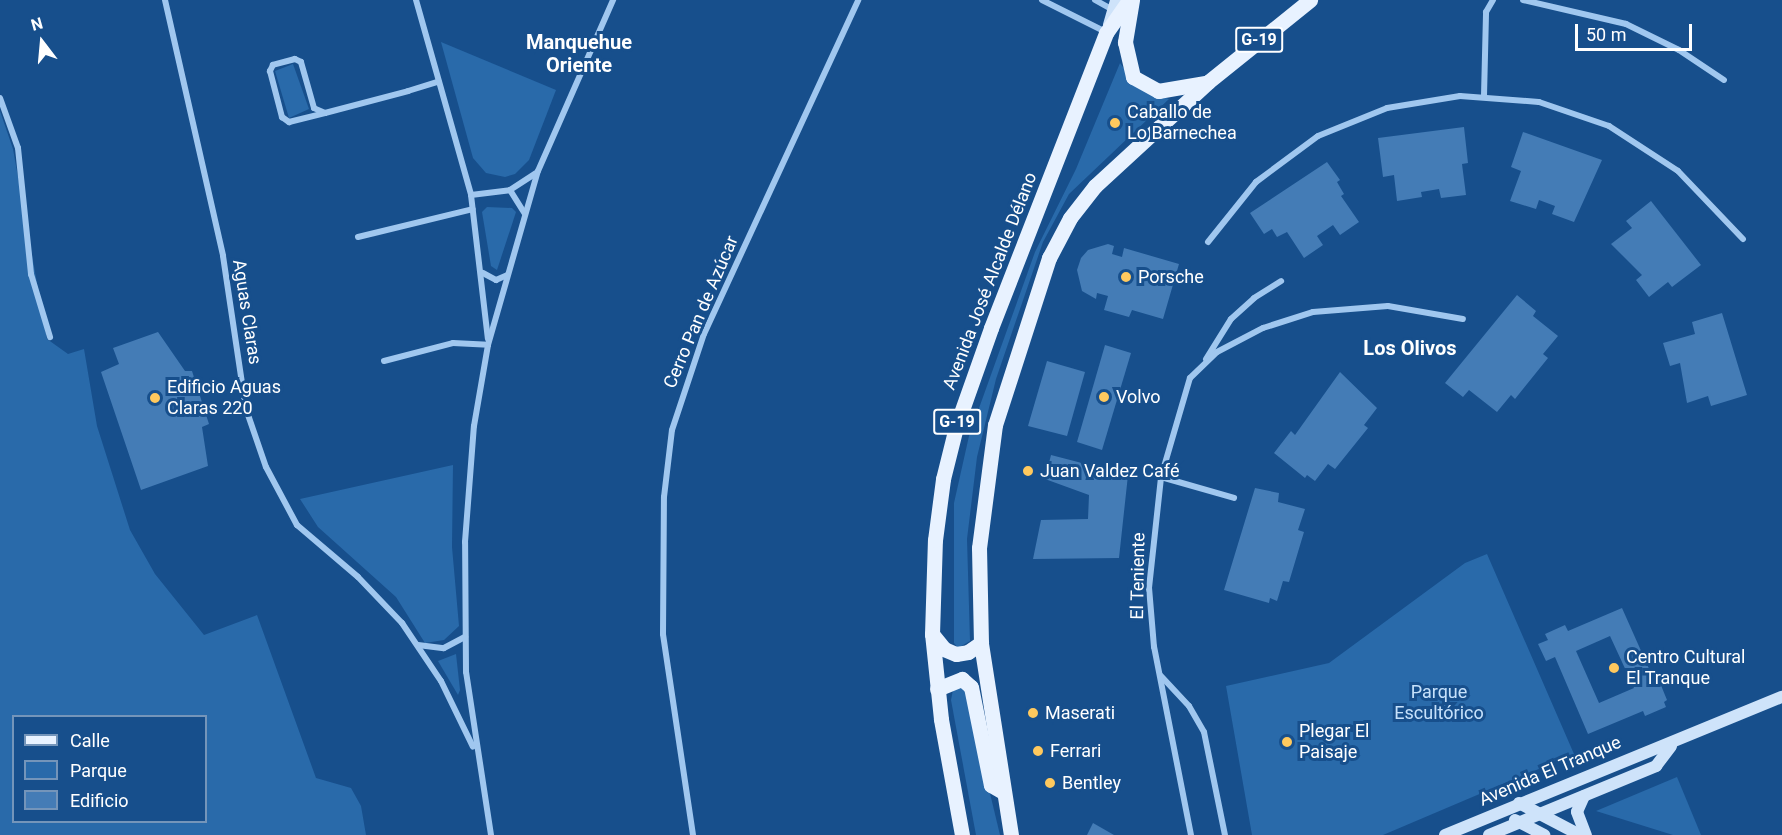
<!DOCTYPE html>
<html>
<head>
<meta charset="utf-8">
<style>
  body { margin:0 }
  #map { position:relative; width:1782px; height:835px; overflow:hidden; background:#174f8c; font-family:Roboto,sans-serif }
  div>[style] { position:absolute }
  .green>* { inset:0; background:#296aaa }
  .building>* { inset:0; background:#447cb6 }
  .street>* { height:6px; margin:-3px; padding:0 3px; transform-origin:3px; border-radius:3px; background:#a0c7ef }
  .secondary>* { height:12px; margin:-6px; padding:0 6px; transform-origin:6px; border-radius:6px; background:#cee3fa }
  .primary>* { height:15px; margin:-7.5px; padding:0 7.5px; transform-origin:7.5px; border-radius:7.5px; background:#e8f2ff }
  .dots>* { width:16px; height:16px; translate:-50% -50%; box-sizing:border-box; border:3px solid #174f8c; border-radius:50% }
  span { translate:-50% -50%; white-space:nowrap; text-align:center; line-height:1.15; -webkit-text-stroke:6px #174f8c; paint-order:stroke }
  .shield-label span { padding:2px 4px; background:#174f8c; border:2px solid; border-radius:4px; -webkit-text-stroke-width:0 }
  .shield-label { font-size:16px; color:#fff; font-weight:700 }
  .poi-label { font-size:18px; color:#fff }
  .left { translate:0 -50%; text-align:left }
  .street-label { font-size:18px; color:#fff }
  .park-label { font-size:18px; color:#c6e1fb }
  .neighbourhood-label { font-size:20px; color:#fff; font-weight:700 }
  .legend { position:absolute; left:12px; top:715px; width:195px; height:108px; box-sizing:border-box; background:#174f8c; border:2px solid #7495ba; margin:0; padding:8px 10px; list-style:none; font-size:18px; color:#fff }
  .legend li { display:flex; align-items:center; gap:12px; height:30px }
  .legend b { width:30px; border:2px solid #7495ba }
  .north { position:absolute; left:12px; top:12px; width:60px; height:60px; -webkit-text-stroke:4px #174f8c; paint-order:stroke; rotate:344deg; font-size:16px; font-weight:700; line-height:24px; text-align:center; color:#fff }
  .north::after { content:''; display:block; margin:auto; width:21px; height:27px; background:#fff; clip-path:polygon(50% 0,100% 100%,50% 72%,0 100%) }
  .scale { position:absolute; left:1575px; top:24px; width:117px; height:27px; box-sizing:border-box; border:3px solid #fff; border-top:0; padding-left:8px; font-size:18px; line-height:21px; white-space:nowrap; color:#fff; -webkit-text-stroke:4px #174f8c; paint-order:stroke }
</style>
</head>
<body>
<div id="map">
  <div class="green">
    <i style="clip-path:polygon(441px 42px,556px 90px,529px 160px,515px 174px,505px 177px,486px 173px,473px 158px)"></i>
    <i style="clip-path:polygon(1120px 63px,1139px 89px,1169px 99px,1069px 194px,1043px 242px,996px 379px,977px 457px,967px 539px,970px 641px,958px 648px,954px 643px,954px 503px,969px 436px,1035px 252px,1076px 169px)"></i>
    <i style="clip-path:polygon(293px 64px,309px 109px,289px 118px,275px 71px)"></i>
    <i style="clip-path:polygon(evenodd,0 111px,13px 149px,47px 339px,68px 354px,84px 349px,97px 426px,130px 530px,155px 574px,204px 635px,257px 615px,316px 778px,351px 788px,361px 806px,366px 835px,0 835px,0 111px,14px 716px,206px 716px,206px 822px,14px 822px,14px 716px)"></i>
    <i style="clip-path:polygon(487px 207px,512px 208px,516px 212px,497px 270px,491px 266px,482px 212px)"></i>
    <i style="clip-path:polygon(453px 465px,452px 547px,459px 626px,444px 640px,425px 643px,396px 597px,318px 527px,300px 499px)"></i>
    <i style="clip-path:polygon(1487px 554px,1574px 754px,1383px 835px,1252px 835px,1226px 686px,1329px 663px,1465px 563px)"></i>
    <i style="clip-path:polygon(456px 654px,460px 690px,458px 695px,438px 661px)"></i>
    <i style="clip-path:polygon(954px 685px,965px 689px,1000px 835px,976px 835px,951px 700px)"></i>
    <i style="clip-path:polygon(1677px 777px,1701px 835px,1673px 835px,1596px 811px)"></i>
  </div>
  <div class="building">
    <i style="clip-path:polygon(1464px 127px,1468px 163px,1462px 164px,1466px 195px,1441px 198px,1439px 189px,1421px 192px,1422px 197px,1397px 201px,1394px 175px,1383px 177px,1378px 138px)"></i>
    <i style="clip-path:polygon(1523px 132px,1602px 160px,1574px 222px,1552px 214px,1555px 206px,1539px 200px,1536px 209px,1510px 201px,1521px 171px,1511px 167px)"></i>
    <i style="clip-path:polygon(1327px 162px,1340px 180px,1337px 182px,1344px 194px,1341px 196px,1359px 222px,1340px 235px,1333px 225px,1317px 236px,1323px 245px,1304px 258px,1287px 232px,1277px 237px,1272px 229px,1264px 234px,1250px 213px)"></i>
    <i style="clip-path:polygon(1651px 201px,1701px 265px,1672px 287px,1668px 282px,1649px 297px,1636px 280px,1642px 275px,1611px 244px,1632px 228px,1626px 221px)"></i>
    <i style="clip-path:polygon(1108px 244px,1114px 246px,1112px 254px,1122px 257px,1124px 248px,1179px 264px,1163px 319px,1132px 310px,1129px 317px,1104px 310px,1108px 296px,1097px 293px,1096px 299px,1082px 291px,1077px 270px,1081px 258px,1088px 250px)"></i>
    <i style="clip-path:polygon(1517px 295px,1536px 311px,1533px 316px,1558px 336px,1543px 354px,1548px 358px,1515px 399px,1511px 395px,1497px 412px,1469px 390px,1463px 397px,1445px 383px)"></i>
    <i style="clip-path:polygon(1722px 313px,1747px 395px,1711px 406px,1708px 396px,1687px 403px,1680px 363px,1670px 366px,1663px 343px,1695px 334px,1692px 322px)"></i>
    <i style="clip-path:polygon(158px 332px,185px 371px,192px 371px,209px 424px,202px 427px,208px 466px,141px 490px,101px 372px,119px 364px,113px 348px)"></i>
    <i style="clip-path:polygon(1105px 345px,1131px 353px,1102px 450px,1077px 442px)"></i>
    <i style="clip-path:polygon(1047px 361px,1085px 372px,1067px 436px,1028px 426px)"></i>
    <i style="clip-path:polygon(1340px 372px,1377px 408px,1364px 425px,1368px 428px,1335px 469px,1328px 464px,1315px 481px,1307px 475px,1305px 478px,1274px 453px,1291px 431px,1295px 435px)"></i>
    <i style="clip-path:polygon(1051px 455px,1128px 475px,1119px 558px,1033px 559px,1041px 520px,1088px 519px,1089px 495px,1045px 479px)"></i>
    <i style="clip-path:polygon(1255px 488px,1279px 493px,1278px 502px,1305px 509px,1298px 530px,1304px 532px,1289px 582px,1283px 581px,1277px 601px,1270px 598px,1269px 603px,1224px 590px)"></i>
    <i style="clip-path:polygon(evenodd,1622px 608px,1654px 680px,1658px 678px,1667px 700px,1664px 702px,1666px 707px,1645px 716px,1643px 711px,1588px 734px,1555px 657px,1546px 661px,1538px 644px,1548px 640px,1545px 634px,1565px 625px,1568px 631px,1622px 608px,1610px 636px,1634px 688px,1599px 703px,1576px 651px,1610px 636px)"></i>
    <i style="clip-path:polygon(1093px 823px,1114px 835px,1087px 835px)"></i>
  </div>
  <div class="street">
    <i style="left:165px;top:0;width:262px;rotate:77.2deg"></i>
    <i style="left:223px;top:256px;width:155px;rotate:81.5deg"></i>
    <i style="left:246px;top:409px;width:61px;rotate:71deg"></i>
    <i style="left:266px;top:467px;width:66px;rotate:61.9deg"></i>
    <i style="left:297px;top:525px;width:80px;rotate:40.4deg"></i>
    <i style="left:358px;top:577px;width:64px;rotate:46.3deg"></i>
    <i style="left:402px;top:623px;width:70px;rotate:56.1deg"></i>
    <i style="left:441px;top:681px;width:73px;rotate:64.1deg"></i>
    <i style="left:416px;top:0;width:203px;rotate:74.2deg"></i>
    <i style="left:471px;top:195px;width:145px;rotate:83.3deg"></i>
    <i style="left:1042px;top:0;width:72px;rotate:26.6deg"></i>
    <i style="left:1095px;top:0;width:21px;rotate:29deg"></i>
    <i style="left:1523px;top:0;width:106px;rotate:13.1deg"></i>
    <i style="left:1626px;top:24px;width:59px;rotate:26.1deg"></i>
    <i style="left:1679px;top:50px;width:54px;rotate:33.7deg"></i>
    <i style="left:1484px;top:96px;width:84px;rotate:-88.6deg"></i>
    <i style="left:1486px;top:12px;width:14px;rotate:-60deg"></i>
    <i style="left:0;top:98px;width:53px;rotate:70.2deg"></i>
    <i style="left:18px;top:148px;width:127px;rotate:84.1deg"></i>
    <i style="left:31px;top:274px;width:66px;rotate:73.2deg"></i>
    <i style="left:325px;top:113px;width:12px;rotate:-156deg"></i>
    <i style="left:314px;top:108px;width:48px;rotate:-105.8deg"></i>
    <i style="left:301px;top:62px;width:7px;rotate:-153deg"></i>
    <i style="left:295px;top:59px;width:23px;rotate:165deg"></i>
    <i style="left:273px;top:65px;width:7px;rotate:117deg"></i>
    <i style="left:270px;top:71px;width:48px;rotate:75.4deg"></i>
    <i style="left:282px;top:117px;width:9px;rotate:36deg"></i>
    <i style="left:289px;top:122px;width:37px;rotate:-14deg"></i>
    <i style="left:325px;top:113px;width:86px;rotate:-14.8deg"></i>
    <i style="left:408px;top:91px;width:30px;rotate:-17deg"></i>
    <i style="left:510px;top:190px;width:28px;rotate:58deg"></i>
    <i style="left:471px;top:195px;width:39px;rotate:-7deg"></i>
    <i style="left:510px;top:190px;width:31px;rotate:-33deg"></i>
    <i style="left:358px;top:237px;width:118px;rotate:-13.7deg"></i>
    <i style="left:1208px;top:242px;width:77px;rotate:-51.3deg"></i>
    <i style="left:1256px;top:182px;width:77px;rotate:-36.6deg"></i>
    <i style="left:1318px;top:136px;width:74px;rotate:-22.1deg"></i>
    <i style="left:1387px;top:108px;width:74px;rotate:-9.3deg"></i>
    <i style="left:1460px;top:96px;width:79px;rotate:4.3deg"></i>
    <i style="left:1539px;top:102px;width:74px;rotate:18.9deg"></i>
    <i style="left:1609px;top:126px;width:82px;rotate:33.1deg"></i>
    <i style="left:1678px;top:171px;width:94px;rotate:46.3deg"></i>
    <i style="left:483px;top:273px;width:15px;rotate:28deg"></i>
    <i style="left:496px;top:280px;width:12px;rotate:-24deg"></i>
    <i style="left:1206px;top:359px;width:47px;rotate:-58deg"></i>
    <i style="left:1231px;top:319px;width:31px;rotate:-42deg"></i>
    <i style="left:1254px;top:298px;width:32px;rotate:-32deg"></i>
    <i style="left:384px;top:361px;width:71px;rotate:-14.6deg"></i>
    <i style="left:453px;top:343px;width:35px;rotate:3deg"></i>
    <i style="left:1161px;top:477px;width:76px;rotate:16deg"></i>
    <i style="left:418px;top:645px;width:26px;rotate:7deg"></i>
    <i style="left:444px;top:648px;width:24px;rotate:-28deg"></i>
    <i style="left:1161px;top:676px;width:41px;rotate:47deg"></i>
    <i style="left:1189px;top:706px;width:30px;rotate:60deg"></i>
    <i style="left:1204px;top:732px;width:105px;rotate:78.5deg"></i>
    <i style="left:491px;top:835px;width:165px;rotate:-98.7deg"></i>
    <i style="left:466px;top:672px;width:130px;rotate:-90.4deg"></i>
    <i style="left:465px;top:542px;width:116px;rotate:-85.6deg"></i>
    <i style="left:474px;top:426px;width:82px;rotate:-80.2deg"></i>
    <i style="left:488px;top:345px;width:181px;rotate:-74deg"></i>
    <i style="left:538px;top:171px;width:187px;rotate:-66.3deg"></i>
    <i style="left:693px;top:835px;width:203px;rotate:-98.5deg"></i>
    <i style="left:663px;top:634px;width:137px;rotate:-89.6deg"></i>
    <i style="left:664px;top:497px;width:67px;rotate:-83.2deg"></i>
    <i style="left:672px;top:430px;width:101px;rotate:-71.6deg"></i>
    <i style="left:704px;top:334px;width:368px;rotate:-65.2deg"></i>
    <i style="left:1191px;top:835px;width:192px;rotate:-101.1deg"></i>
    <i style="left:1154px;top:647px;width:59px;rotate:-94.8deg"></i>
    <i style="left:1149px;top:588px;width:112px;rotate:-83.8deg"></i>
    <i style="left:1161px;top:477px;width:103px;rotate:-73.7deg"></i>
    <i style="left:1190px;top:378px;width:37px;rotate:-44deg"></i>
    <i style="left:1217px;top:352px;width:52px;rotate:-27.6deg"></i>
    <i style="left:1263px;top:328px;width:52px;rotate:-17.7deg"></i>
    <i style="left:1313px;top:312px;width:75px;rotate:-4.6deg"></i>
    <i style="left:1388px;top:306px;width:76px;rotate:9.8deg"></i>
  </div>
  <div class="secondary">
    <i style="left:1109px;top:25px;width:26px;rotate:-74deg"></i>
    <i style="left:1584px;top:796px;width:17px;rotate:114deg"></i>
    <i style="left:1577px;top:812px;width:25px;rotate:69deg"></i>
    <i style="left:1519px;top:803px;width:69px;rotate:27.7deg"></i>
    <i style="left:1515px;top:820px;width:33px;rotate:27deg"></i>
    <i style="left:1445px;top:835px;width:364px;rotate:-22.3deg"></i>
    <i style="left:1489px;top:835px;width:181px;rotate:-22.4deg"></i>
    <i style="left:1656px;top:766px;width:25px;rotate:-53deg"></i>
  </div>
  <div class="primary">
    <i style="left:1132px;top:0;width:43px;rotate:99.5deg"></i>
    <i style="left:1125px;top:42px;width:36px;rotate:77deg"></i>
    <i style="left:1133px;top:77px;width:29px;rotate:29deg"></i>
    <i style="left:1158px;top:91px;width:48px;rotate:-9.7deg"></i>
    <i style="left:932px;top:634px;width:19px;rotate:51deg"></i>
    <i style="left:944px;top:649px;width:13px;rotate:23deg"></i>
    <i style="left:956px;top:654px;width:12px;rotate:-9deg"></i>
    <i style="left:968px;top:652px;width:16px;rotate:-35deg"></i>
    <i style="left:937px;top:689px;width:27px;rotate:-22deg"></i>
    <i style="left:962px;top:679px;width:12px;rotate:42deg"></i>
    <i style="left:971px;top:687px;width:100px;rotate:78.5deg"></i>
    <i style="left:991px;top:785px;width:14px;rotate:30deg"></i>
    <i style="left:962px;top:835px;width:118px;rotate:-100.3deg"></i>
    <i style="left:941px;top:719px;width:85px;rotate:-96deg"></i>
    <i style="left:932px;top:634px;width:94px;rotate:-88.2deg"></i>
    <i style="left:935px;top:540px;width:62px;rotate:-82.5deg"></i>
    <i style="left:943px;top:479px;width:54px;rotate:-76deg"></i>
    <i style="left:956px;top:427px;width:105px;rotate:-70.5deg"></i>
    <i style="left:991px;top:328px;width:317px;rotate:-68.7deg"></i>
    <i style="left:1106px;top:33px;width:40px;rotate:-55.1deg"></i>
    <i style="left:1011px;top:835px;width:194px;rotate:-98.9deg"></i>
    <i style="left:981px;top:643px;width:95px;rotate:-91.2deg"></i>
    <i style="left:979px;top:548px;width:124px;rotate:-82.6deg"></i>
    <i style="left:995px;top:425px;width:176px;rotate:-72.1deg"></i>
    <i style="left:1049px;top:258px;width:45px;rotate:-62.3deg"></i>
    <i style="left:1070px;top:218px;width:41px;rotate:-52deg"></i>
    <i style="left:1095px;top:186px;width:154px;rotate:-42.6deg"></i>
    <i style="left:1208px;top:82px;width:131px;rotate:-38.8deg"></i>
  </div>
  <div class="dots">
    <i style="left:1115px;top:123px;background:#ffc95e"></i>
    <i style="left:1126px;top:277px;background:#ffc95e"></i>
    <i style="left:1104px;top:397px;background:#ffc95e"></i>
    <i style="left:155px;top:398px;background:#ffc95e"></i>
    <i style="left:1028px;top:471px;background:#ffc95e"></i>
    <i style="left:1614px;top:668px;background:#ffc95e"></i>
    <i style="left:1033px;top:713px;background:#ffc95e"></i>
    <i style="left:1287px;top:742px;background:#ffc95e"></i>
    <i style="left:1038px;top:751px;background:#ffc95e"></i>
    <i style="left:1050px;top:783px;background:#ffc95e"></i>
  </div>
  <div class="shield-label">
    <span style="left:1259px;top:40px">G-19</span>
    <span style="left:957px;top:422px">G-19</span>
  </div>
  <div class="poi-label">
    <span class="left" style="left:1127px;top:123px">Caballo de<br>Lo Barnechea</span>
    <span class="left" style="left:1138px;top:277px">Porsche</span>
    <span class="left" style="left:167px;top:398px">Edificio Aguas<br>Claras 220</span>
    <span class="left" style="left:1116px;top:397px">Volvo</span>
    <span class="left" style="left:1040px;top:471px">Juan Valdez Café</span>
    <span class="left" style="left:1626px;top:668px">Centro Cultural<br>El Tranque</span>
    <span class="left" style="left:1045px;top:713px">Maserati</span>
    <span class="left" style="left:1299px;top:742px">Plegar El<br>Paisaje</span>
    <span class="left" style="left:1050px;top:751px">Ferrari</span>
    <span class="left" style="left:1062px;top:783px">Bentley</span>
  </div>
  <div class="street-label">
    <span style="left:990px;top:281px;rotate:-69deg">Avenida José Alcalde Délano</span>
    <span style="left:247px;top:312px;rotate:81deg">Aguas Claras</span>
    <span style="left:701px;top:312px;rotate:-67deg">Cerro Pan de Azúcar</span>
    <span style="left:1138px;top:576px;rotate:-89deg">El Teniente</span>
    <span style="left:1550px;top:771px;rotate:-23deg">Avenida El Tranque</span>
  </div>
  <div class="park-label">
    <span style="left:1439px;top:703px">Parque<br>Escultórico</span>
  </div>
  <div class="neighbourhood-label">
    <span style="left:579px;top:54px">Manquehue<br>Oriente</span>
    <span style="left:1410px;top:348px">Los Olivos</span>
  </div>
  <ul class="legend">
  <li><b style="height:8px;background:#e8f2ff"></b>Calle</li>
  <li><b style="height:16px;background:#296aaa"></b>Parque</li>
  <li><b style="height:16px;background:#447cb6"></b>Edificio</li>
  </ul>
  <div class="north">N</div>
  <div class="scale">50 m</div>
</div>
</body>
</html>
